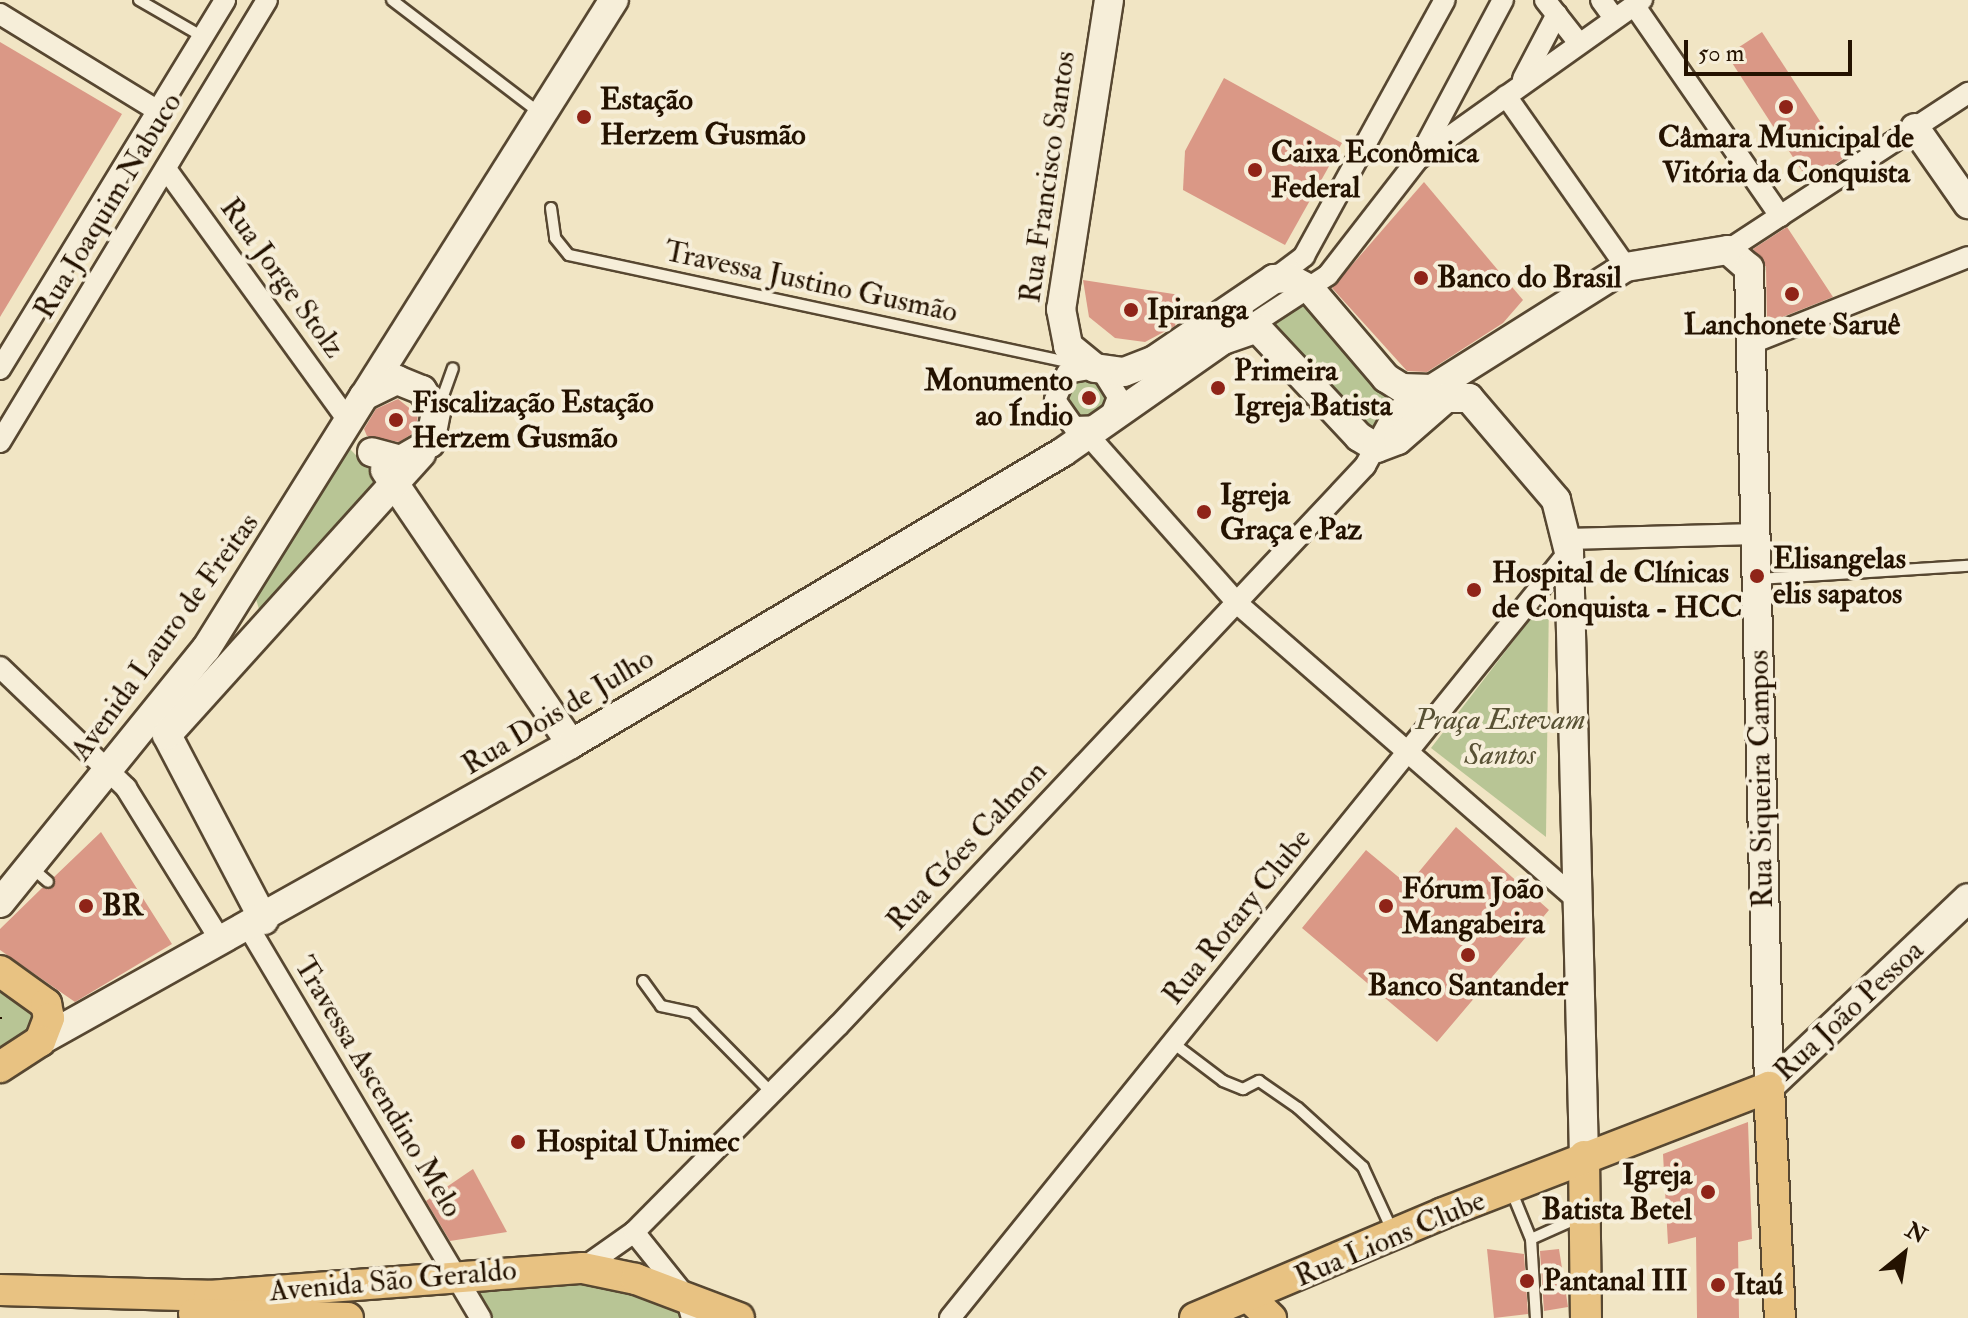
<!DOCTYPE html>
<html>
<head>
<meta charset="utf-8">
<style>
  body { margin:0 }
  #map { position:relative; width:1968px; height:1318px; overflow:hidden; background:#f1e5c4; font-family:"IM FELL Double Pica",serif }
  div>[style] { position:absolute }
  .green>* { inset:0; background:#b8c595 }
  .building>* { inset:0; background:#da9886 }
  .path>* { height:4px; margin-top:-2px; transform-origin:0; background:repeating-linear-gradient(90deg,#241200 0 6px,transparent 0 10px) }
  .roads { filter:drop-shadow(2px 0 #574731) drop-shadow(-2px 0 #574731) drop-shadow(0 2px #574731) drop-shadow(0 -2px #574731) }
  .lane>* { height:10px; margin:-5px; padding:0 5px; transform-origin:5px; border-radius:5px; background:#f6eed9 }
  .street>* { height:20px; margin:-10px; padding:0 10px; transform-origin:10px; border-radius:10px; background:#f6eed9 }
  .secondary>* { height:28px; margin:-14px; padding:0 14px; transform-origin:14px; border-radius:14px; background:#f6eed9 }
  .primary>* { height:30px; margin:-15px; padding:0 15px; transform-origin:15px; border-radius:15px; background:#e8c282 }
  .dots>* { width:22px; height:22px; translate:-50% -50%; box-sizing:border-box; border:4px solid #f6eed9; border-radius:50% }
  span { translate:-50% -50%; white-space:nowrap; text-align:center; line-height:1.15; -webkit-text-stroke:8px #f6eed9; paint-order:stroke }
  .poi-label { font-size:30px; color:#241200; font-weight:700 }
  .left { translate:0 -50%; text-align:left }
  .right { translate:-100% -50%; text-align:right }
  .street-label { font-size:30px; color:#241200 }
  .park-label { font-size:30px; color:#585134; font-style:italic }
  .north { position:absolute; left:1864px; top:1214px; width:80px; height:80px; -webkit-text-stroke:6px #f6eed9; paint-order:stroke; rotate:30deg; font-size:22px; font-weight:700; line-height:32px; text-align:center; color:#241200 }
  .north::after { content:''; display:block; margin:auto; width:28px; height:36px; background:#241200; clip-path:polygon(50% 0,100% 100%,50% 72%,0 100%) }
  .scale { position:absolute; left:1684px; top:40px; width:168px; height:36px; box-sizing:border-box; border:4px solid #241200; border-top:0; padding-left:10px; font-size:24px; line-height:28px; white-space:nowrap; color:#241200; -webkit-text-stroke:6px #f6eed9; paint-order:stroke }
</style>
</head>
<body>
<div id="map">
  <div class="green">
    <i style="clip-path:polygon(1311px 297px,1400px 390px,1376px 444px,1264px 325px)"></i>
    <i style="clip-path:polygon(1080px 367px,1118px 397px,1081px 429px,1057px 385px)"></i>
    <i style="clip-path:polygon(348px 447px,387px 487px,261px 616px,256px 599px)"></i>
    <i style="clip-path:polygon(1549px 595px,1546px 837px,1431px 748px)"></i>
    <i style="clip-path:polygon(0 971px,49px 1018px,0 1067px)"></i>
    <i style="clip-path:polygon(456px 1277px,636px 1279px,692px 1318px,481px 1318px)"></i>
  </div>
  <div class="building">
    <i style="clip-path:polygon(1762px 32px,1844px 158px,1809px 182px,1727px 55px)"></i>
    <i style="clip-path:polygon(0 42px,122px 114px,0 317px)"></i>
    <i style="clip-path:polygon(1224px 78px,1342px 143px,1285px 245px,1183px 190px,1185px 151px)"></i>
    <i style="clip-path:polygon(1424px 182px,1523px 300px,1503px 323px,1427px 372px,1407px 371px,1332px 288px)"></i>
    <i style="clip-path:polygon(1787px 227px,1833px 297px,1767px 323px,1766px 267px,1753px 249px)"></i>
    <i style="clip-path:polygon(1083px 280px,1180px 295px,1175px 326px,1145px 342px,1115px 338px,1089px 317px)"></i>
    <i style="clip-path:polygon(398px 399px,418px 415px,415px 432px,399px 442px,367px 436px,364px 429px,376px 409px)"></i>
    <i style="clip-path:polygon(1456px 827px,1549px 910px,1437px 1042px,1302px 928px,1366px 850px,1408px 885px)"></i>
    <i style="clip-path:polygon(101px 832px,172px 944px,75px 1002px,0 950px,0 929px,42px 888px,53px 888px,54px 877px)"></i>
    <i style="clip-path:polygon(1748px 1122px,1752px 1239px,1738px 1242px,1739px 1318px,1697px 1318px,1696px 1237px,1668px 1244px,1663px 1154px)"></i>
    <i style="clip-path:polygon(473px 1169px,507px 1232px,450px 1241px,426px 1201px)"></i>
    <i style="clip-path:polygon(1487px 1249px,1524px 1254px,1528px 1314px,1494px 1318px)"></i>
    <i style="clip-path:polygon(1559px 1249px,1568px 1307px,1544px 1311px,1540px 1251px)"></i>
  </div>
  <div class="path">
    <i style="left:0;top:1017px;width:2px;rotate:90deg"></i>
  </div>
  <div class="roads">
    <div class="lane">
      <i style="left:139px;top:0;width:74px;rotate:30deg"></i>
      <i style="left:392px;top:0;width:186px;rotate:37.4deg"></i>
      <i style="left:551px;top:208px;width:30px;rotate:82deg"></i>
      <i style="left:555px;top:238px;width:22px;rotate:51deg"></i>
      <i style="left:569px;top:255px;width:520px;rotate:12.11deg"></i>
      <i style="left:439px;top:407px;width:41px;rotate:-70.3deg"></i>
      <i style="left:1759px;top:579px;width:209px;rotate:-3.6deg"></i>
      <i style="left:32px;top:868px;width:21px;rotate:41deg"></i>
      <i style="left:643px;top:981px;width:31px;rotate:54deg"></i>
      <i style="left:661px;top:1006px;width:33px;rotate:12deg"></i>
      <i style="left:693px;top:1013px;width:112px;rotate:45.4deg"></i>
      <i style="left:1173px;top:1043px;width:63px;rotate:37.2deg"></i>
      <i style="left:1223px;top:1081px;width:22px;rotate:22deg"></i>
      <i style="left:1243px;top:1089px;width:18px;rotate:-27deg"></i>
      <i style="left:1259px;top:1081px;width:47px;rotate:34.7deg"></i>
      <i style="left:1298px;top:1108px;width:88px;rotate:42.2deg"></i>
      <i style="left:1363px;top:1167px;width:69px;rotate:65.3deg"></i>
      <i style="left:1511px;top:1190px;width:53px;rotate:67.8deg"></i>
      <i style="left:1531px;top:1239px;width:79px;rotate:86.4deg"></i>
      <i style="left:1531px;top:1239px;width:51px;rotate:-24.1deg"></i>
    </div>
    <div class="street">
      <i style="left:1545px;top:0;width:53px;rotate:51.8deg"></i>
      <i style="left:1601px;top:0;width:22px;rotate:54deg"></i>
      <i style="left:1634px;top:5px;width:257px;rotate:55.3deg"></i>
      <i style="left:0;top:14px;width:185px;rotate:31.5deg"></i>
      <i style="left:1523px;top:79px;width:73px;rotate:-62.4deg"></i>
      <i style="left:1506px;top:96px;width:209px;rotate:54.9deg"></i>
      <i style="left:1420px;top:156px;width:177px;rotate:-62deg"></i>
      <i style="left:166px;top:169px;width:314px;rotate:54.1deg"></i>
      <i style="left:1728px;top:250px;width:287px;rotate:-33.2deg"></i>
      <i style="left:1274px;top:279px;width:38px;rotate:-37deg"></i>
      <i style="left:1304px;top:256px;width:292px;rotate:-61.2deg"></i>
      <i style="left:1244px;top:330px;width:100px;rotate:-33.2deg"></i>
      <i style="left:1328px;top:275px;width:147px;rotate:-52.2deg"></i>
      <i style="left:1418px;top:159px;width:275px;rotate:-35.4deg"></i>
      <i style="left:1752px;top:343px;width:232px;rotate:-21.7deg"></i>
      <i style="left:1095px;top:368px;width:28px;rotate:170deg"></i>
      <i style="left:1067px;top:373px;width:30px;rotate:114deg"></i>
      <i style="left:1055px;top:400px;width:33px;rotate:55deg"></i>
      <i style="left:1074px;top:427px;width:25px;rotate:-2deg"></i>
      <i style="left:0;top:369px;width:432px;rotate:-58.6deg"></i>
      <i style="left:1102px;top:371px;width:31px;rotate:58deg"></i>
      <i style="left:1118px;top:397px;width:25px;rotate:111deg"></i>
      <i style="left:1088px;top:435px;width:226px;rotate:48.4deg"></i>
      <i style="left:1238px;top:604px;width:450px;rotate:41.1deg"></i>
      <i style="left:0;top:442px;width:516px;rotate:-58.86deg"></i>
      <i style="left:1567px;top:539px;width:189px;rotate:-1.5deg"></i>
      <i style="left:0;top:667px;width:175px;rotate:43.8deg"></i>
      <i style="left:126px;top:788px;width:182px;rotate:58.2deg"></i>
      <i style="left:249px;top:928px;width:454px;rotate:59.3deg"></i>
      <i style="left:634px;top:1232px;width:83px;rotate:51.3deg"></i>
      <i style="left:686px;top:1297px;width:22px;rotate:74deg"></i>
      <i style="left:583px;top:1268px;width:62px;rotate:-35.2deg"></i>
      <i style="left:634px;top:1232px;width:290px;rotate:-45.3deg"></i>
      <i style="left:838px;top:1026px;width:769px;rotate:-46.74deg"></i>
      <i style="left:1365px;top:466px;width:63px;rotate:-61.4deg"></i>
      <i style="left:1395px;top:411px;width:43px;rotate:-30.7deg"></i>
      <i style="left:950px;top:1318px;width:985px;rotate:-51.06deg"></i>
    </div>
    <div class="secondary">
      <i style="left:1109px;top:0;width:313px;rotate:98.8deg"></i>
      <i style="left:1061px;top:309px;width:38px;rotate:79deg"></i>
      <i style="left:1068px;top:346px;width:35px;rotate:39deg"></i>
      <i style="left:1095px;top:368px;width:29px;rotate:8deg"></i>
      <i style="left:1124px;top:372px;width:31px;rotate:-21deg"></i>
      <i style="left:1153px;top:361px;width:146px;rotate:-34.1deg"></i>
      <i style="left:1274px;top:279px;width:15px;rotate:-4deg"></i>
      <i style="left:1289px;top:278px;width:24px;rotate:28deg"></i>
      <i style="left:1310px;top:289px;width:117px;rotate:49.5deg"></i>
      <i style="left:1386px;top:378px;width:19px;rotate:32deg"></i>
      <i style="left:1402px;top:388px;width:30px;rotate:2deg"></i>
      <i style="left:1432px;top:389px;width:229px;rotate:-32.2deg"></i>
      <i style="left:1626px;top:267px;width:103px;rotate:-9.5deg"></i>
      <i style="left:1728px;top:250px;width:28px;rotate:41deg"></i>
      <i style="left:1749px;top:268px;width:819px;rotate:88.6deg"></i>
      <i style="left:1915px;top:128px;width:93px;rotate:55.1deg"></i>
      <i style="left:365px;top:395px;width:467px;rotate:-57.8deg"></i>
      <i style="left:385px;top:470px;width:331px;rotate:55.8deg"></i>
      <i style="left:0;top:903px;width:327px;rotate:-51deg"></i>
      <i style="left:206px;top:649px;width:298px;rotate:-58deg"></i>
      <i style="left:364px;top:396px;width:37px;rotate:-26deg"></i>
      <i style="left:397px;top:380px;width:27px;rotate:22deg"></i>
      <i style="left:422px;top:390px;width:26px;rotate:58deg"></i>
      <i style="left:436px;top:412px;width:32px;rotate:101deg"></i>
      <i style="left:430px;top:443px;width:34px;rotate:150deg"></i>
      <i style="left:401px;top:460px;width:30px;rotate:-165deg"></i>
      <i style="left:264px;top:920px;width:209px;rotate:-117.7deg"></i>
      <i style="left:167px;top:735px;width:379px;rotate:-47.9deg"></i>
      <i style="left:40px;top:1041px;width:608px;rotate:-29.22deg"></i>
      <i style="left:571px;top:744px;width:572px;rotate:-30.69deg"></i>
      <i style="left:1063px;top:452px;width:195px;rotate:-35deg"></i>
      <i style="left:1223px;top:340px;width:36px;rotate:-19deg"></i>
      <i style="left:1257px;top:328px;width:149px;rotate:46.9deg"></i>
      <i style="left:1359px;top:437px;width:21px;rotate:31deg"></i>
      <i style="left:1377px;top:448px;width:22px;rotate:-21deg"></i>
      <i style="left:1398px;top:440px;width:64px;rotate:-41.2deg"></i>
      <i style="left:1446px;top:398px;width:23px"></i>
      <i style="left:1469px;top:398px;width:134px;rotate:49.5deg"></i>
      <i style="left:1556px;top:500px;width:54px;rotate:76deg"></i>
      <i style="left:1569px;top:552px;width:604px;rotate:88.58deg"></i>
      <i style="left:1769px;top:1087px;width:274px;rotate:-43.5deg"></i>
    </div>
    <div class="primary">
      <i style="left:0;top:971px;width:57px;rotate:35.7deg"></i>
      <i style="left:46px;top:1004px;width:14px;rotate:78deg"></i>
      <i style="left:49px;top:1018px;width:25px;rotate:111deg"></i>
      <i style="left:40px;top:1041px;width:48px;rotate:147deg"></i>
      <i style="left:1584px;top:1156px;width:162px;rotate:89.3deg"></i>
      <i style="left:0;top:1290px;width:209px;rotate:1.6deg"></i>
      <i style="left:209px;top:1296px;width:375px;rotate:-4.3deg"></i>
      <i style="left:583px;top:1268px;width:54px;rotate:11.7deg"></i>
      <i style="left:636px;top:1279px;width:110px;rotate:20.7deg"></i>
      <i style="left:1251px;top:1299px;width:28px;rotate:44deg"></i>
      <i style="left:194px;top:1314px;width:154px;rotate:1.5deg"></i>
      <i style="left:1195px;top:1318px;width:269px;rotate:-22.9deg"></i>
      <i style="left:1443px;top:1213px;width:350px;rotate:-21.1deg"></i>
      <i style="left:1769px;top:1087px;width:231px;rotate:87.3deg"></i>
    </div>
  </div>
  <div class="dots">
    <i style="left:1786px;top:107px;background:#8f2418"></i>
    <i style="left:584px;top:117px;background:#8f2418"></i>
    <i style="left:1255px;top:170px;background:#8f2418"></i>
    <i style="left:1421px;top:278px;background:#8f2418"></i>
    <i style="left:1792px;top:294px;background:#8f2418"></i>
    <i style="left:1131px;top:310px;background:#8f2418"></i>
    <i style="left:1218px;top:388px;background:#8f2418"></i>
    <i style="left:1089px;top:398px;background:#8f2418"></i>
    <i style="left:396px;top:420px;background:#8f2418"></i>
    <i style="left:1204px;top:512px;background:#8f2418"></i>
    <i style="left:1757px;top:576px;background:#8f2418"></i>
    <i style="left:1474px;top:590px;background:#8f2418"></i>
    <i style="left:86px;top:906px;background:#8f2418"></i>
    <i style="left:1386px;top:906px;background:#8f2418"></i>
    <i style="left:1468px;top:955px;background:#8f2418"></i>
    <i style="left:518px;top:1142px;background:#8f2418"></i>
    <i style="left:1708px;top:1192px;background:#8f2418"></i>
    <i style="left:1527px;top:1281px;background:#8f2418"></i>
    <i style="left:1718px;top:1285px;background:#8f2418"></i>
  </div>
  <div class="poi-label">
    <span class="left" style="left:600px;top:117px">Estação<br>Herzem Gusmão</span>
    <span style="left:1786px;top:155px">Câmara Municipal de<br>Vitória da Conquista</span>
    <span class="left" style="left:1271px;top:170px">Caixa Econômica<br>Federal</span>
    <span class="left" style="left:1437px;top:278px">Banco do Brasil</span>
    <span class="left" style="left:1147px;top:310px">Ipiranga</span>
    <span style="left:1792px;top:325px">Lanchonete Saruê</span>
    <span class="left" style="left:1234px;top:388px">Primeira<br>Igreja Batista</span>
    <span class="right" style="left:1073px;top:398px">Monumento<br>ao Índio</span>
    <span class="left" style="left:412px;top:420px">Fiscalização Estação<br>Herzem Gusmão</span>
    <span class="left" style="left:1220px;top:512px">Igreja<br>Graça e Paz</span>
    <span class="left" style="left:1773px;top:576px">Elisangelas<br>elis sapatos</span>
    <span class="left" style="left:1492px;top:590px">Hospital de Clínicas<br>de Conquista - HCC</span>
    <span class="left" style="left:1402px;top:906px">Fórum João<br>Mangabeira</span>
    <span class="left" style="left:102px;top:906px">BR</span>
    <span style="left:1468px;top:986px">Banco Santander</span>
    <span class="left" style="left:536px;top:1142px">Hospital Unimec</span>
    <span class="right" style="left:1692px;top:1192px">Igreja<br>Batista Betel</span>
    <span class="left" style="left:1543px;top:1281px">Pantanal III</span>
    <span class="left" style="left:1734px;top:1285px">Itaú</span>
  </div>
  <div class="street-label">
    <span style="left:1048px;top:177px;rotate:-82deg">Rua Francisco Santos</span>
    <span style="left:108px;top:206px;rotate:-59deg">Rua Joaquim Nabuco</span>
    <span style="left:282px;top:278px;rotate:54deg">Rua Jorge Stolz</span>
    <span style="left:811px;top:282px;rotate:12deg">Travessa Justino Gusmão</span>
    <span style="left:165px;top:637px;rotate:-54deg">Avenida Lauro de Freitas</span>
    <span style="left:558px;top:712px;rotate:-31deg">Rua Dois de Julho</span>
    <span style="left:1761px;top:779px;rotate:-91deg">Rua Siqueira Campos</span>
    <span style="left:967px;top:846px;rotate:-47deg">Rua Góes Calmon</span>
    <span style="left:1237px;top:917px;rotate:-51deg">Rua Rotary Clube</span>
    <span style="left:1849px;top:1011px;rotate:-43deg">Rua João Pessoa</span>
    <span style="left:378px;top:1087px;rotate:59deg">Travessa Ascendino Melo</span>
    <span style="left:1390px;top:1239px;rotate:-23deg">Rua Lions Clube</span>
    <span style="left:393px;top:1281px;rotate:-5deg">Avenida São Geraldo</span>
  </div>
  <div class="park-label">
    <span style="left:1500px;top:737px">Praça Estevam<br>Santos</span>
  </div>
  <div class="north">N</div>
  <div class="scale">50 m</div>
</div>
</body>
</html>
